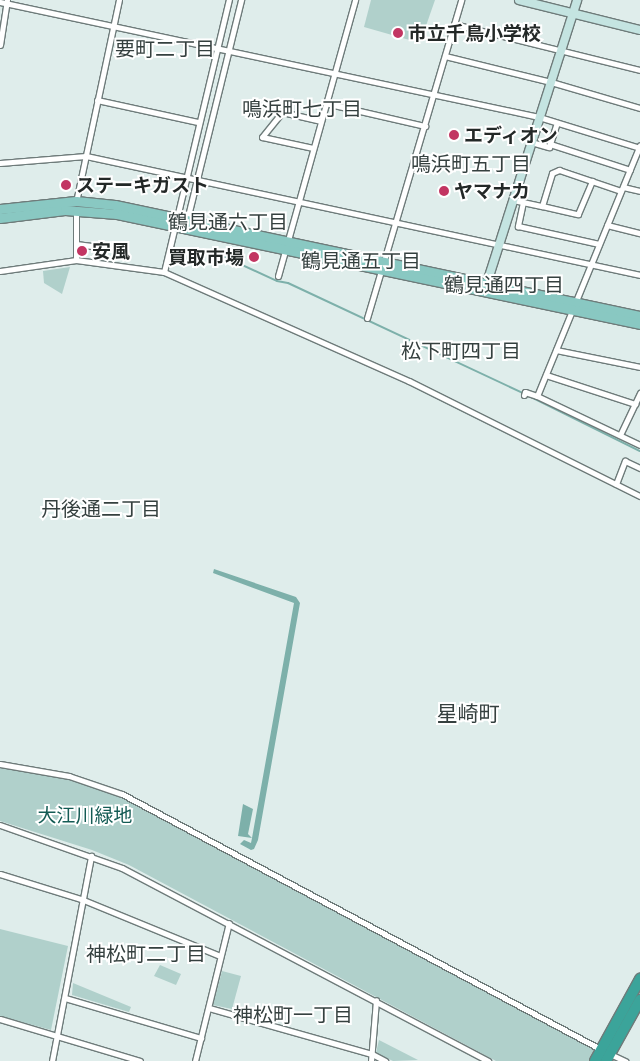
<!DOCTYPE html>
<html>
<head>
<meta charset="utf-8">
<style>
  body { margin:0 }
  #map { position:relative; width:640px; height:1061px; overflow:hidden; background:#dfedeb; font-family:Commissioner,"Noto Sans JP",sans-serif }
  div>[style] { position:absolute }
  .green>* { inset:0; background:#b0d0cb }
  .water>* { inset:0; background:#7db0aa }
  .stream>* { height:2px; margin:-1px; padding:0 1px; transform-origin:1px; border-radius:1px; background:#7db0aa }
  .roads { filter:drop-shadow(1px 0 #6e7b7a) drop-shadow(-1px 0 #6e7b7a) drop-shadow(0 1px #6e7b7a) drop-shadow(0 -1px #6e7b7a) }
  .street>* { height:5px; margin:-2.5px; padding:0 2.5px; transform-origin:2.5px; border-radius:2.5px; background:#fff }
  .secondary>* { height:8px; margin:-4px; padding:0 4px; transform-origin:4px; border-radius:4px; background:#c4e4e1 }
  .primary>* { height:9px; margin:-4.5px; padding:0 4.5px; transform-origin:4.5px; border-radius:4.5px; background:#89c8c2 }
  .highway>* { height:10px; margin:-5px; padding:0 5px; transform-origin:5px; border-radius:5px; background:#3ba49a }
  .dots>* { width:14px; height:14px; translate:-50% -50%; box-sizing:border-box; border:2px solid #fff; border-radius:50% }
  span { translate:-50% -50%; white-space:nowrap; text-align:center; line-height:1.15; -webkit-text-stroke:4px #fff; paint-order:stroke }
  .poi-label { font-size:19px; color:#232827; font-weight:700 }
  .left { translate:0 -50%; text-align:left }
  .right { translate:-100% -50%; text-align:right }
  .park-label { font-size:19px; color:#135b54 }
  .neighbourhood-label { font-size:20px; color:#35403f }
  .quarter-label { font-size:21px; color:#35403f }
</style>
</head>
<body>
<div id="map">
  <div class="green">
    <i style="clip-path:polygon(371px 0,435px 0,420px 43px,364px 27px)"></i>
    <i style="clip-path:polygon(70px 267px,62px 294px,44px 283px,43px 271px)"></i>
    <i style="clip-path:polygon(0 767px,68px 779px,118px 796px,618px 1061px,496px 1061px,129px 865px,92px 850px,0 821px)"></i>
    <i style="clip-path:polygon(0 929px,68px 946px,51px 1030px,0 1016px)"></i>
    <i style="clip-path:polygon(160px 965px,181px 974px,176px 985px,154px 976px)"></i>
    <i style="clip-path:polygon(222px 971px,241px 976px,232px 1009px,213px 1005px)"></i>
    <i style="clip-path:polygon(73px 983px,131px 1007px,129px 1012px,72px 995px)"></i>
    <i style="clip-path:polygon(379px 1040px,418px 1060px,393px 1061px,376px 1053px)"></i>
  </div>
  <div class="water">
    <i style="clip-path:polygon(214px 569px,296px 597px,300px 603px,258px 840px,254px 849px,251px 850px,240px 844px,244px 840px,251px 843px,252px 838px,238px 836px,243px 804px,253px 809px,248px 834px,252px 838px,294px 603px,213px 573px)"></i>
  </div>
  <div class="stream">
    <i style="left:214px;top:252px;width:69px;rotate:24.7deg"></i>
    <i style="left:277px;top:281px;width:11px;rotate:10deg"></i>
    <i style="left:288px;top:283px;width:259px;rotate:25.1deg"></i>
    <i style="left:527px;top:395px;width:126px;rotate:26.4deg"></i>
  </div>
  <div class="roads">
    <div class="street">
      <i style="left:0;top:2px;width:551px;rotate:12.04deg"></i>
      <i style="left:539px;top:117px;width:106px;rotate:17.1deg"></i>
      <i style="left:454px;top:24px;width:192px;rotate:13.9deg"></i>
      <i style="left:0;top:45px;width:46px;rotate:-81.2deg"></i>
      <i style="left:445px;top:56px;width:109px;rotate:13.8deg"></i>
      <i style="left:551px;top:82px;width:93px;rotate:16.3deg"></i>
      <i style="left:97px;top:100px;width:103px;rotate:12.3deg"></i>
      <i style="left:325px;top:103px;width:103px;rotate:13deg"></i>
      <i style="left:531px;top:142px;width:19px;rotate:16deg"></i>
      <i style="left:549px;top:147px;width:3px;rotate:-72deg"></i>
      <i style="left:550px;top:144px;width:84px;rotate:18deg"></i>
      <i style="left:550px;top:144px;width:22px;rotate:-72deg"></i>
      <i style="left:313px;top:148px;width:52px;rotate:-167.8deg"></i>
      <i style="left:262px;top:137px;width:32px;rotate:-51deg"></i>
      <i style="left:282px;top:112px;width:39px;rotate:13deg"></i>
      <i style="left:0;top:163px;width:86px;rotate:-4.7deg"></i>
      <i style="left:86px;top:156px;width:567px;rotate:12.12deg"></i>
      <i style="left:623px;top:187px;width:17px;rotate:13deg"></i>
      <i style="left:513px;top:200px;width:30px;rotate:12deg"></i>
      <i style="left:542px;top:206px;width:34px;rotate:-73deg"></i>
      <i style="left:552px;top:173px;width:8px;rotate:-23deg"></i>
      <i style="left:559px;top:170px;width:65px;rotate:18.7deg"></i>
      <i style="left:76px;top:202px;width:207px;rotate:-78deg"></i>
      <i style="left:523px;top:202px;width:25px;rotate:102deg"></i>
      <i style="left:518px;top:226px;width:83px;rotate:12.5deg"></i>
      <i style="left:542px;top:206px;width:37px;rotate:13deg"></i>
      <i style="left:578px;top:214px;width:36px;rotate:-67deg"></i>
      <i style="left:187px;top:220px;width:227px;rotate:-76.2deg"></i>
      <i style="left:607px;top:225px;width:34px;rotate:14deg"></i>
      <i style="left:76px;top:244px;width:26px;rotate:7deg"></i>
      <i style="left:76px;top:260px;width:49px;rotate:-90deg"></i>
      <i style="left:0;top:271px;width:77px;rotate:-8.2deg"></i>
      <i style="left:76px;top:260px;width:89px;rotate:7.8deg"></i>
      <i style="left:164px;top:272px;width:268px;rotate:24deg"></i>
      <i style="left:409px;top:381px;width:258px;rotate:26.5deg"></i>
      <i style="left:164px;top:272px;width:280px;rotate:-76.6deg"></i>
      <i style="left:278px;top:276px;width:287px;rotate:-74.4deg"></i>
      <i style="left:367px;top:318px;width:332px;rotate:-73.5deg"></i>
      <i style="left:556px;top:350px;width:86px;rotate:11.4deg"></i>
      <i style="left:546px;top:375px;width:94px;rotate:18deg"></i>
      <i style="left:524px;top:395px;width:3px;rotate:-72deg"></i>
      <i style="left:525px;top:392px;width:13px;rotate:18deg"></i>
      <i style="left:537px;top:396px;width:114px;rotate:25.4deg"></i>
      <i style="left:537px;top:396px;width:271px;rotate:-67.7deg"></i>
      <i style="left:620px;top:435px;width:47px;rotate:-64.5deg"></i>
      <i style="left:616px;top:484px;width:25px;rotate:-69deg"></i>
      <i style="left:625px;top:461px;width:17px;rotate:25deg"></i>
      <i style="left:0;top:764px;width:70px;rotate:9.9deg"></i>
      <i style="left:69px;top:776px;width:56px;rotate:18.8deg"></i>
      <i style="left:122px;top:794px;width:544px;rotate:28.07deg"></i>
      <i style="left:0;top:825px;width:129px;rotate:19.4deg"></i>
      <i style="left:122px;top:868px;width:414px;rotate:27.8deg"></i>
      <i style="left:0;top:874px;width:85px;rotate:17.2deg"></i>
      <i style="left:81px;top:899px;width:150px;rotate:22.3deg"></i>
      <i style="left:65px;top:998px;width:142px;rotate:16.4deg"></i>
      <i style="left:209px;top:1008px;width:169px;rotate:15.8deg"></i>
      <i style="left:372px;top:1054px;width:15px;rotate:28deg"></i>
      <i style="left:0;top:1019px;width:146px;rotate:16.7deg"></i>
      <i style="left:610px;top:1054px;width:17px;rotate:25deg"></i>
      <i style="left:52px;top:1061px;width:209px;rotate:-79.2deg"></i>
      <i style="left:195px;top:1061px;width:142px;rotate:-76.2deg"></i>
      <i style="left:371px;top:1061px;width:61px;rotate:-85.3deg"></i>
    </div>
    <div class="secondary">
      <i style="left:519px;top:0;width:125px;rotate:13.9deg"></i>
      <i style="left:485px;top:289px;width:303px;rotate:-72.3deg"></i>
    </div>
    <div class="primary">
      <i style="left:0;top:209px;width:76px;rotate:-6deg"></i>
      <i style="left:76px;top:201px;width:39px;rotate:6deg"></i>
      <i style="left:115px;top:205px;width:537px;rotate:11.94deg"></i>
      <i style="left:0;top:218px;width:65px;rotate:-7deg"></i>
      <i style="left:65px;top:210px;width:52px;rotate:4.4deg"></i>
      <i style="left:117px;top:214px;width:534px;rotate:11.88deg"></i>
    </div>
    <div class="highway">
      <i style="left:595px;top:1061px;width:94px;rotate:-61.2deg"></i>
      <i style="left:606px;top:1061px;width:70px;rotate:-60.9deg"></i>
    </div>
  </div>
  <div class="dots">
    <i style="left:398px;top:33px;background:#c23562"></i>
    <i style="left:454px;top:135px;background:#c23562"></i>
    <i style="left:66px;top:185px;background:#c23562"></i>
    <i style="left:444px;top:191px;background:#c23562"></i>
    <i style="left:82px;top:251px;background:#c23562"></i>
    <i style="left:254px;top:257px;background:#c23562"></i>
  </div>
  <div class="poi-label">
    <span class="left" style="left:408px;top:33px">市立千鳥小学校</span>
    <span class="left" style="left:464px;top:135px">エディオン</span>
    <span class="left" style="left:76px;top:185px">ステーキガスト</span>
    <span class="left" style="left:454px;top:191px">ヤマナカ</span>
    <span class="left" style="left:92px;top:251px">安風</span>
    <span class="right" style="left:244px;top:257px">買取市場</span>
  </div>
  <div class="park-label">
    <span style="left:85px;top:815px">大江川緑地</span>
  </div>
  <div class="neighbourhood-label">
    <span style="left:165px;top:48px">要町二丁目</span>
    <span style="left:302px;top:108px">鳴浜町七丁目</span>
    <span style="left:471px;top:163px">鳴浜町五丁目</span>
    <span style="left:228px;top:221px">鶴見通六丁目</span>
    <span style="left:361px;top:260px">鶴見通五丁目</span>
    <span style="left:504px;top:284px">鶴見通四丁目</span>
    <span style="left:461px;top:350px">松下町四丁目</span>
    <span style="left:101px;top:508px">丹後通二丁目</span>
    <span style="left:146px;top:953px">神松町二丁目</span>
    <span style="left:293px;top:1014px">神松町一丁目</span>
  </div>
  <div class="quarter-label">
    <span style="left:468px;top:713px">星崎町</span>
  </div>
</div>
</body>
</html>
